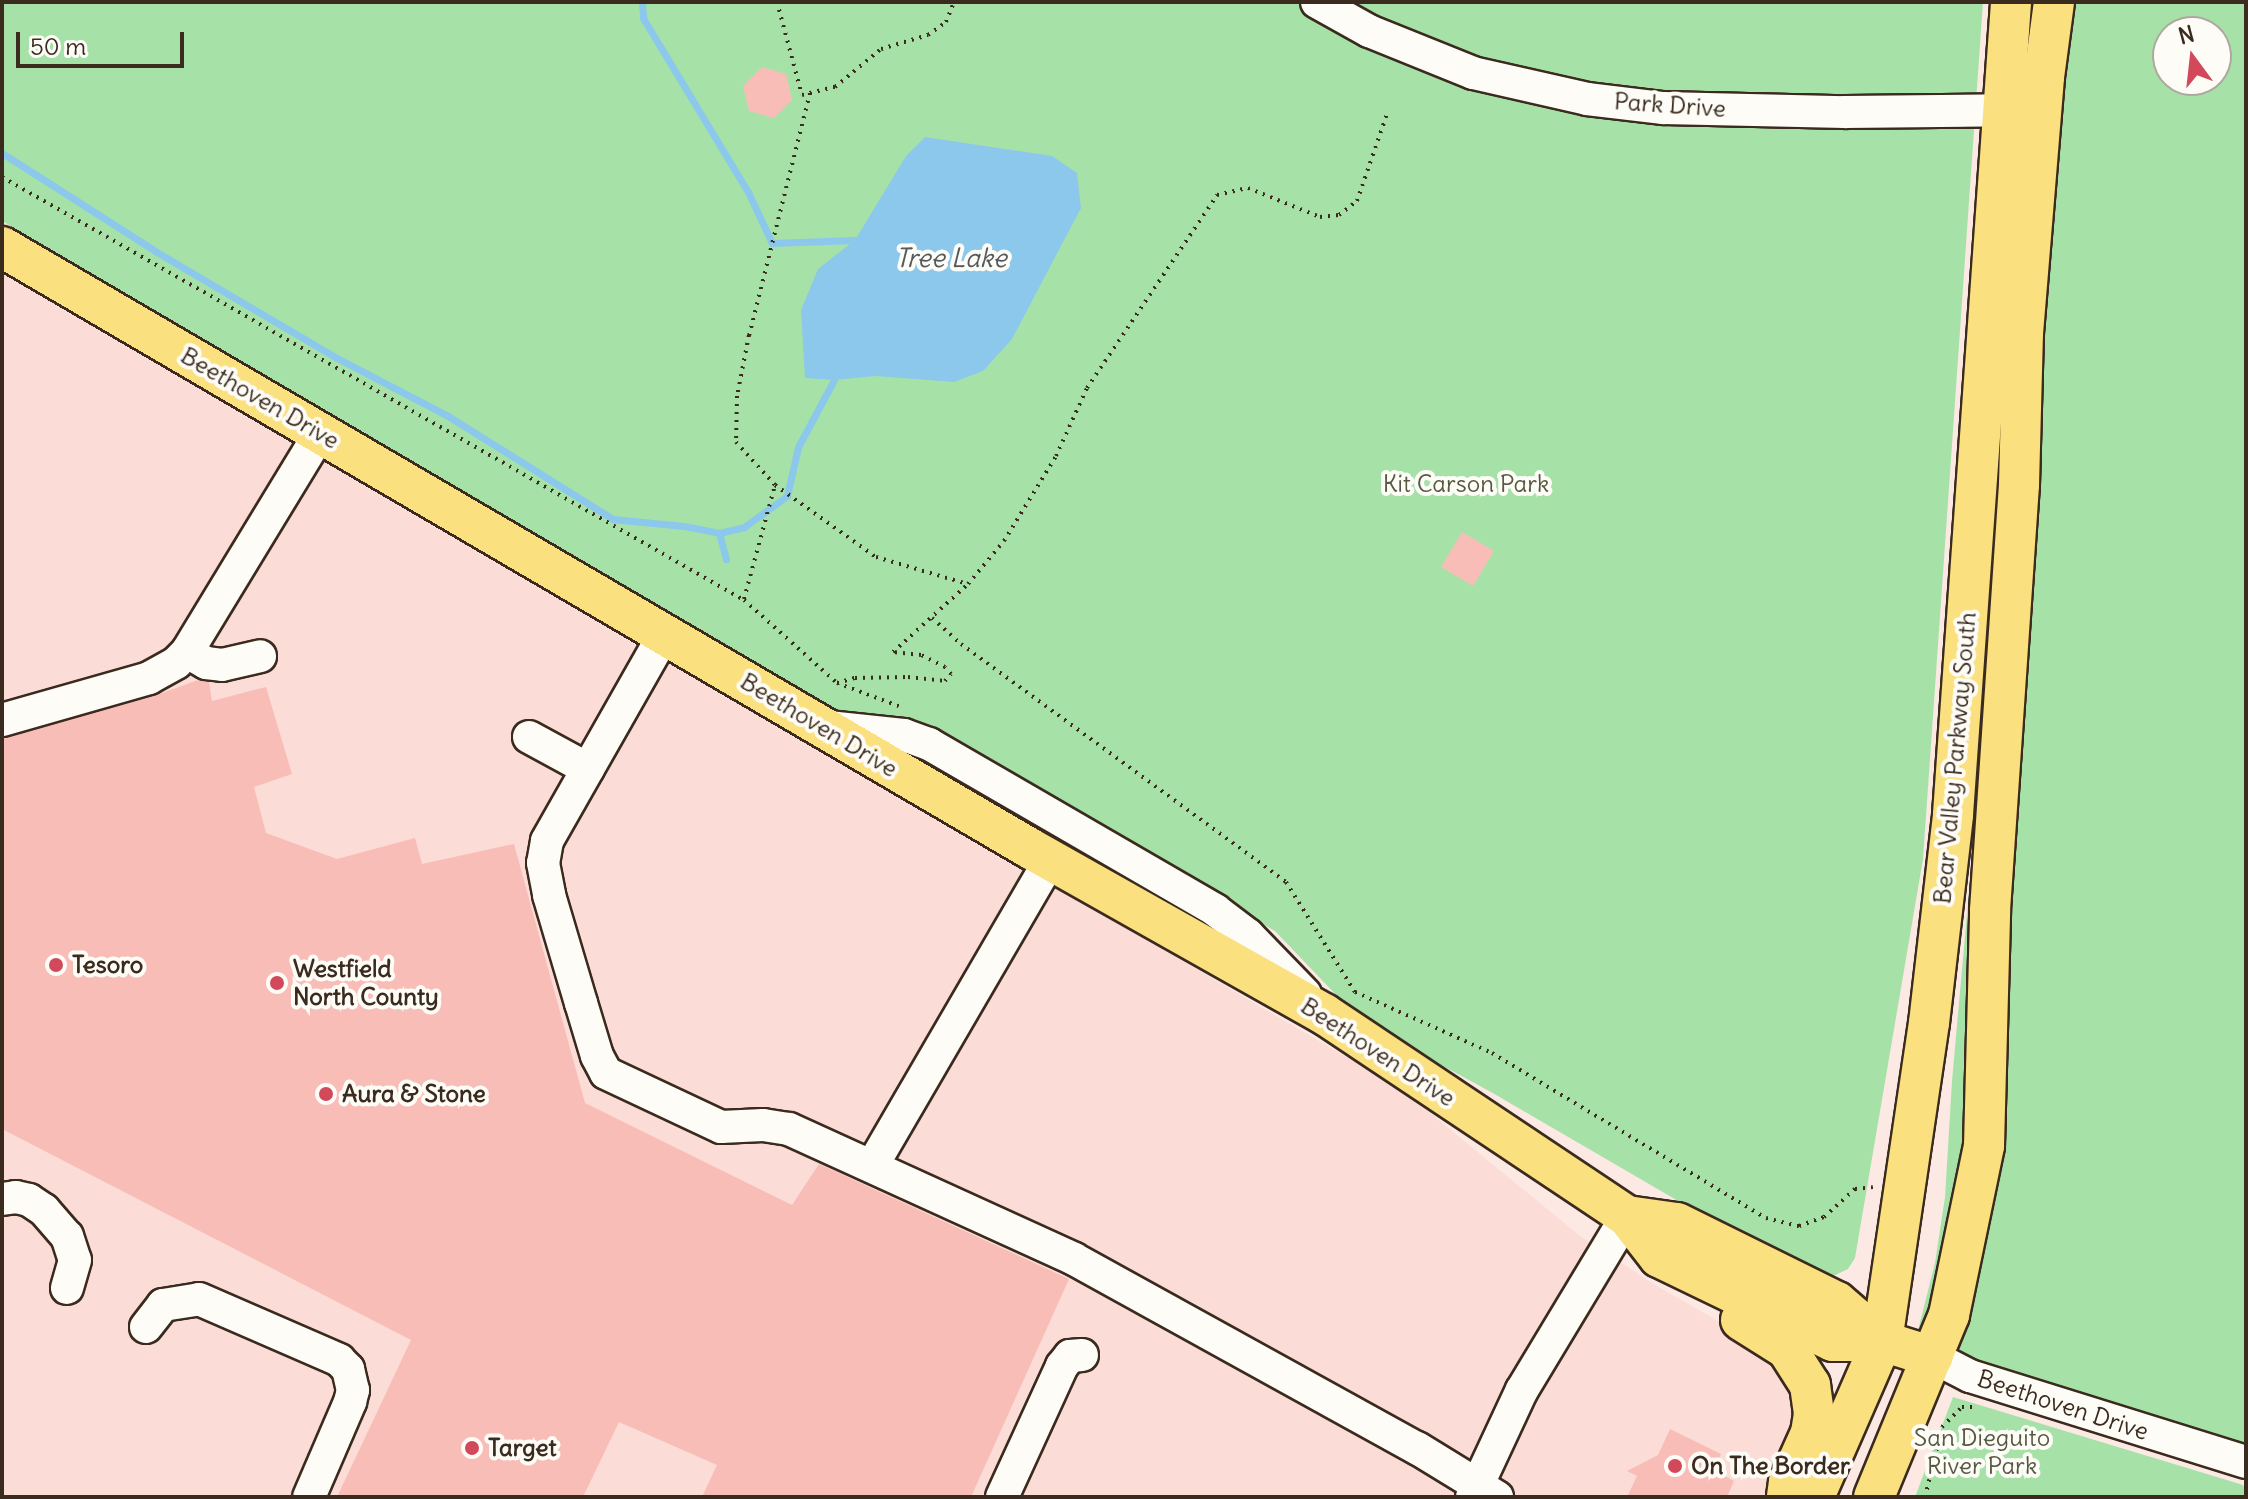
<!DOCTYPE html>
<html>
<head>
<meta charset="utf-8">
<style>
  body { margin:0 }
  #map { position:relative; width:2248px; height:1499px; overflow:hidden; background:#fce9e4; font-family:Delius,sans-serif }
  div>[style] { position:absolute }
  .built>* { inset:0; background:#fbdcd6 }
  .green>* { inset:0; background:#a6e2a8 }
  .water>* { inset:0; background:#8bc8ec }
  .stream>* { height:7px; margin:-3.5px; padding:0 3.5px; transform-origin:3.5px; border-radius:3.5px; background:#8bc8ec }
  .building>* { inset:0; background:#f9bdb7 }
  .path>* { height:4px; margin-top:-2px; transform-origin:0; background:repeating-linear-gradient(90deg,#3b2a1e 0 2px,transparent 0 8px) }
  .roads { filter:drop-shadow(2px 0 #3b2a1e) drop-shadow(-2px 0 #3b2a1e) drop-shadow(0 2px #3b2a1e) drop-shadow(0 -2px #3b2a1e) }
  .minor>* { height:32px; margin:-16px; padding:0 16px; transform-origin:16px; border-radius:16px; background:#fdfcf7 }
  .major>* { height:40px; margin:-20px; padding:0 20px; transform-origin:20px; border-radius:20px; background:#fbe080 }
  .dots>* { width:22px; height:22px; translate:-50% -50%; box-sizing:border-box; border:4px solid #fdfcf7; border-radius:50% }
  span { translate:-50% -50%; white-space:nowrap; text-align:center; line-height:1.15; -webkit-text-stroke:8px #fdfcf7; paint-order:stroke }
  .street-label { font-size:24px; color:#3b2a1e }
  .park-label { font-size:24px; color:#565840 }
  .poi-label { font-size:24px; color:#3b2a1e; font-weight:700 }
  .left { translate:0 -50%; text-align:left }
  .water-label { font-size:26px; color:#53595c; font-style:italic }
  .frame { position:absolute; inset:0; border:4px solid #3b2a1e; pointer-events:none }
  .north { position:absolute; left:2152px; top:16px; width:80px; height:80px; box-sizing:border-box; background:#fdfcf7; border:2px solid #afa8a0; border-radius:50%; rotate:345deg; font-size:22px; font-weight:700; line-height:32px; text-align:center; color:#3b2a1e }
  .north::after { content:''; display:block; margin:auto; width:28px; height:36px; background:#d1495b; clip-path:polygon(50% 0,100% 100%,50% 72%,0 100%) }
  .scale { position:absolute; left:16px; top:32px; width:168px; height:36px; box-sizing:border-box; border:4px solid #3b2a1e; border-top:0; padding-left:10px; font-size:24px; line-height:28px; white-space:nowrap; color:#3b2a1e; -webkit-text-stroke:6px #fdfcf7; paint-order:stroke }
</style>
</head>
<body>
<div id="map">
  <div class="built">
    <i style="clip-path:polygon(2px 269px,1401px 1089px,1580px 1236px,1655px 1285px,1748px 1338px,1784px 1368px,1799px 1410px,1777px 1477px,1766px 1497px,2px 1497px)"></i>
  </div>
  <div class="green">
    <i style="clip-path:polygon(2px 2px,1983px 2px,1923px 859px,1855px 1258px,1848px 1269px,1829px 1278px,1788px 1265px,1491px 1092px,1362px 1022px,1275px 931px,938px 738px,826px 717px,392px 449px,2px 221px)"></i>
    <i style="clip-path:polygon(evenodd,2032px 2px,2246px 2px,2246px 1463px,1910px 1362px,1935px 1263px,1945px 1197px,1952px 1081px,1976px 813px,2032px 2px,2168px 32px,2216px 32px,2216px 80px,2168px 80px,2168px 32px)"></i>
    <i style="clip-path:polygon(1953px 1397px,2240px 1484px,2246px 1487px,2246px 1497px,1915px 1497px)"></i>
  </div>
  <div class="water">
    <i style="clip-path:polygon(925px 137px,1052px 156px,1077px 173px,1081px 208px,1012px 339px,983px 371px,954px 382px,876px 376px,834px 380px,805px 378px,801px 310px,818px 269px,855px 240px,906px 156px)"></i>
  </div>
  <div class="stream">
    <i style="left:642px;top:2px;width:16px;rotate:86deg"></i>
    <i style="left:643px;top:18px;width:205px;rotate:58.9deg"></i>
    <i style="left:749px;top:194px;width:54px;rotate:64.9deg"></i>
    <i style="left:772px;top:243px;width:83px;rotate:-2.1deg"></i>
    <i style="left:2px;top:153px;width:182px;rotate:32.6deg"></i>
    <i style="left:155px;top:251px;width:211px;rotate:30.5deg"></i>
    <i style="left:337px;top:358px;width:125px;rotate:27.6deg"></i>
    <i style="left:448px;top:416px;width:195px;rotate:32deg"></i>
    <i style="left:613px;top:519px;width:71px;rotate:5.6deg"></i>
    <i style="left:684px;top:526px;width:36px;rotate:11deg"></i>
    <i style="left:719px;top:533px;width:26px;rotate:-13deg"></i>
    <i style="left:744px;top:527px;width:53px;rotate:-35.8deg"></i>
    <i style="left:787px;top:496px;width:50px;rotate:-77.3deg"></i>
    <i style="left:798px;top:447px;width:76px;rotate:-61.8deg"></i>
    <i style="left:719px;top:533px;width:27px;rotate:75deg"></i>
  </div>
  <div class="building">
    <i style="clip-path:polygon(762px 67px,786px 74px,792px 100px,774px 118px,749px 111px,743px 86px)"></i>
    <i style="clip-path:polygon(1462px 532px,1494px 551px,1473px 586px,1441px 567px)"></i>
    <i style="clip-path:polygon(198px 680px,209px 682px,212px 701px,266px 687px,292px 774px,254px 787px,266px 833px,337px 859px,415px 838px,422px 864px,514px 844px,585px 1103px,792px 1205px,819px 1164px,1069px 1279px,971px 1497px,702px 1497px,717px 1465px,619px 1422px,583px 1497px,337px 1497px,411px 1340px,2px 1129px,2px 738px,154px 696px)"></i>
    <i style="clip-path:polygon(1670px 1429px,1721px 1454px,1714px 1470px,1734px 1481px,1727px 1497px,1627px 1497px,1637px 1476px,1627px 1471px,1658px 1455px)"></i>
  </div>
  <div class="path">
    <i style="left:777px;top:2px;width:96px;rotate:75deg"></i>
    <i style="left:802px;top:95px;width:34px;rotate:-14deg"></i>
    <i style="left:835px;top:87px;width:60px;rotate:-39.6deg"></i>
    <i style="left:881px;top:49px;width:49px;rotate:-16.6deg"></i>
    <i style="left:928px;top:35px;width:22px;rotate:-36deg"></i>
    <i style="left:946px;top:22px;width:22px;rotate:-68deg"></i>
    <i style="left:810px;top:93px;width:250px;rotate:104.1deg"></i>
    <i style="left:749px;top:335px;width:62px;rotate:101.1deg"></i>
    <i style="left:737px;top:396px;width:46px;rotate:91.2deg"></i>
    <i style="left:736px;top:442px;width:58px;rotate:47.8deg"></i>
    <i style="left:775px;top:485px;width:124px;rotate:35.5deg"></i>
    <i style="left:876px;top:557px;width:96px;rotate:16.4deg"></i>
    <i style="left:2px;top:177px;width:854px;rotate:29.69deg"></i>
    <i style="left:744px;top:600px;width:125px;rotate:41.7deg"></i>
    <i style="left:837px;top:683px;width:66px;rotate:20.4deg"></i>
    <i style="left:744px;top:599px;width:118px;rotate:-74.8deg"></i>
    <i style="left:932px;top:618px;width:39px;rotate:42deg"></i>
    <i style="left:961px;top:644px;width:403px;rotate:36.2deg"></i>
    <i style="left:1286px;top:882px;width:130px;rotate:57.9deg"></i>
    <i style="left:1355px;top:992px;width:150px;rotate:24deg"></i>
    <i style="left:1492px;top:1053px;width:320px;rotate:31.1deg"></i>
    <i style="left:1766px;top:1218px;width:34px;rotate:14deg"></i>
    <i style="left:1799px;top:1226px;width:27px;rotate:-20deg"></i>
    <i style="left:1824px;top:1217px;width:42px;rotate:-42.1deg"></i>
    <i style="left:1855px;top:1189px;width:18px;rotate:-6deg"></i>
    <i style="left:837px;top:683px;width:19px;rotate:-16deg"></i>
    <i style="left:855px;top:678px;width:53px;rotate:-1.1deg"></i>
    <i style="left:908px;top:677px;width:37px;rotate:6deg"></i>
    <i style="left:945px;top:681px;width:9px;rotate:-49deg"></i>
    <i style="left:951px;top:674px;width:9px;rotate:-131deg"></i>
    <i style="left:945px;top:667px;width:27px;rotate:-153deg"></i>
    <i style="left:921px;top:655px;width:28px;rotate:-174deg"></i>
    <i style="left:893px;top:652px;width:101px;rotate:-42.2deg"></i>
    <i style="left:968px;top:584px;width:56px;rotate:-50.1deg"></i>
    <i style="left:1004px;top:541px;width:100px;rotate:-58.5deg"></i>
    <i style="left:1056px;top:456px;width:75px;rotate:-65.5deg"></i>
    <i style="left:1087px;top:388px;width:233px;rotate:-56deg"></i>
    <i style="left:1217px;top:195px;width:32px;rotate:-13deg"></i>
    <i style="left:1248px;top:188px;width:78px;rotate:21.9deg"></i>
    <i style="left:1320px;top:217px;width:19px;rotate:-6deg"></i>
    <i style="left:1339px;top:215px;width:23px;rotate:-38deg"></i>
    <i style="left:1357px;top:201px;width:95px;rotate:-71deg"></i>
    <i style="left:1925px;top:1497px;width:72px;rotate:-76.3deg"></i>
    <i style="left:1942px;top:1427px;width:28px;rotate:-45deg"></i>
    <i style="left:1962px;top:1407px;width:12px"></i>
  </div>
  <div class="roads">
    <div class="minor">
      <i style="left:1317px;top:2px;width:60px;rotate:29.1deg"></i>
      <i style="left:1369px;top:31px;width:112px;rotate:22deg"></i>
      <i style="left:1473px;top:73px;width:117px;rotate:12.8deg"></i>
      <i style="left:1587px;top:99px;width:77px;rotate:6.8deg"></i>
      <i style="left:1663px;top:108px;width:182px;rotate:1.3deg"></i>
      <i style="left:1845px;top:112px;width:182px;rotate:-0.6deg"></i>
      <i style="left:665px;top:633px;width:239px;rotate:119.6deg"></i>
      <i style="left:547px;top:841px;width:22px;rotate:100deg"></i>
      <i style="left:543px;top:863px;width:33px;rotate:79deg"></i>
      <i style="left:549px;top:895px;width:113px;rotate:73.5deg"></i>
      <i style="left:581px;top:1003px;width:55px;rotate:73.2deg"></i>
      <i style="left:597px;top:1056px;width:19px;rotate:62deg"></i>
      <i style="left:606px;top:1073px;width:127px;rotate:25.2deg"></i>
      <i style="left:721px;top:1127px;width:42px;rotate:-2.7deg"></i>
      <i style="left:763px;top:1125px;width:26px;rotate:9deg"></i>
      <i style="left:789px;top:1129px;width:313px;rotate:24.5deg"></i>
      <i style="left:1074px;top:1259px;width:392px;rotate:28.9deg"></i>
      <i style="left:1417px;top:1448px;width:94px;rotate:31.5deg"></i>
      <i style="left:187px;top:652px;width:22px;rotate:30deg"></i>
      <i style="left:206px;top:663px;width:16px;rotate:7deg"></i>
      <i style="left:222px;top:665px;width:39px;rotate:-13deg"></i>
      <i style="left:2px;top:720px;width:153px;rotate:-15.9deg"></i>
      <i style="left:149px;top:678px;width:31px;rotate:-29deg"></i>
      <i style="left:176px;top:663px;width:16px;rotate:-45deg"></i>
      <i style="left:187px;top:652px;width:256px;rotate:-58.7deg"></i>
      <i style="left:828px;top:727px;width:76px;rotate:6deg"></i>
      <i style="left:904px;top:735px;width:27px;rotate:20deg"></i>
      <i style="left:929px;top:744px;width:331px;rotate:30.1deg"></i>
      <i style="left:1215px;top:910px;width:41px;rotate:37.1deg"></i>
      <i style="left:1248px;top:935px;width:82px;rotate:46deg"></i>
      <i style="left:529px;top:737px;width:67px;rotate:28.5deg"></i>
      <i style="left:872px;top:1166px;width:354px;rotate:-59.8deg"></i>
      <i style="left:2px;top:1199px;width:14px;rotate:-8deg"></i>
      <i style="left:16px;top:1197px;width:13px;rotate:13deg"></i>
      <i style="left:29px;top:1200px;width:18px;rotate:34deg"></i>
      <i style="left:44px;top:1210px;width:35px;rotate:49deg"></i>
      <i style="left:67px;top:1236px;width:25px;rotate:72deg"></i>
      <i style="left:75px;top:1260px;width:29px;rotate:106deg"></i>
      <i style="left:146px;top:1327px;width:28px;rotate:-52deg"></i>
      <i style="left:163px;top:1305px;width:36px;rotate:-9deg"></i>
      <i style="left:199px;top:1299px;width:153px;rotate:23.5deg"></i>
      <i style="left:339px;top:1360px;width:13px;rotate:45deg"></i>
      <i style="left:348px;top:1369px;width:22px;rotate:77deg"></i>
      <i style="left:353px;top:1390px;width:12px;rotate:104deg"></i>
      <i style="left:350px;top:1402px;width:103px;rotate:113.3deg"></i>
      <i style="left:1933px;top:1357px;width:42px;rotate:27.2deg"></i>
      <i style="left:1970px;top:1376px;width:289px;rotate:17.3deg"></i>
      <i style="left:1002px;top:1497px;width:144px;rotate:-65.4deg"></i>
      <i style="left:1062px;top:1366px;width:13px;rotate:-51deg"></i>
      <i style="left:1070px;top:1356px;width:12px;rotate:-5deg"></i>
      <i style="left:1472px;top:1497px;width:118px;rotate:-65deg"></i>
      <i style="left:1522px;top:1390px;width:203px;rotate:-58.9deg"></i>
    </div>
    <div class="major">
      <i style="left:2px;top:247px;width:1192px;rotate:30.33deg"></i>
      <i style="left:1031px;top:849px;width:336px;rotate:29.4deg"></i>
      <i style="left:1324px;top:1014px;width:364px;rotate:33.7deg"></i>
      <i style="left:1627px;top:1216px;width:52px;rotate:52deg"></i>
      <i style="left:1659px;top:1257px;width:193px;rotate:25.8deg"></i>
      <i style="left:1833px;top:1341px;width:49px"></i>
      <i style="left:1882px;top:1341px;width:53px;rotate:17.4deg"></i>
      <i style="left:1627px;top:1216px;width:50px;rotate:8deg"></i>
      <i style="left:1677px;top:1223px;width:178px;rotate:26.3deg"></i>
      <i style="left:1837px;top:1302px;width:60px;rotate:40.9deg"></i>
      <i style="left:1741px;top:1320px;width:54px;rotate:32.2deg"></i>
      <i style="left:1787px;top:1349px;width:43px;rotate:57.4deg"></i>
      <i style="left:1810px;top:1385px;width:29px;rotate:82deg"></i>
      <i style="left:1814px;top:1414px;width:19px;rotate:99deg"></i>
      <i style="left:1811px;top:1433px;width:54px;rotate:114.2deg"></i>
      <i style="left:1789px;top:1482px;width:15px;rotate:98deg"></i>
      <i style="left:1814px;top:1497px;width:170px;rotate:-66.4deg"></i>
      <i style="left:1882px;top:1341px;width:321px;rotate:-81.6deg"></i>
      <i style="left:1929px;top:1023px;width:210px;rotate:-83.4deg"></i>
      <i style="left:1953px;top:814px;width:814px;rotate:-85.91deg"></i>
      <i style="left:1874px;top:1497px;width:197px;rotate:-67.6deg"></i>
      <i style="left:1949px;top:1315px;width:173px;rotate:-78.3deg"></i>
      <i style="left:1984px;top:1146px;width:236px;rotate:-88.5deg"></i>
      <i style="left:1990px;top:910px;width:426px;rotate:-86.1deg"></i>
      <i style="left:2019px;top:485px;width:152px;rotate:-88.5deg"></i>
      <i style="left:2023px;top:333px;width:257px;rotate:-85.3deg"></i>
      <i style="left:2044px;top:77px;width:76px;rotate:-82.4deg"></i>
    </div>
  </div>
  <div class="dots">
    <i style="left:56px;top:965px;background:#d1495b"></i>
    <i style="left:277px;top:983px;background:#d1495b"></i>
    <i style="left:326px;top:1094px;background:#d1495b"></i>
    <i style="left:472px;top:1448px;background:#d1495b"></i>
    <i style="left:1675px;top:1466px;background:#d1495b"></i>
  </div>
  <div class="street-label">
    <span style="left:1670px;top:105px;rotate:4deg">Park Drive</span>
    <span style="left:260px;top:398px;rotate:30deg">Beethoven Drive</span>
    <span style="left:819px;top:725px;rotate:31deg">Beethoven Drive</span>
    <span style="left:1955px;top:758px;rotate:-85deg">Bear Valley Parkway South</span>
    <span style="left:1378px;top:1052px;rotate:33deg">Beethoven Drive</span>
    <span style="left:2063px;top:1405px;rotate:18deg">Beethoven Drive</span>
  </div>
  <div class="park-label">
    <span style="left:1466px;top:484px">Kit Carson Park</span>
    <span style="left:1982px;top:1452px">San Dieguito<br>River Park</span>
  </div>
  <div class="poi-label">
    <span class="left" style="left:72px;top:965px">Tesoro</span>
    <span class="left" style="left:293px;top:983px">Westfield<br>North County</span>
    <span class="left" style="left:342px;top:1094px">Aura &amp; Stone</span>
    <span class="left" style="left:488px;top:1448px">Target</span>
    <span class="left" style="left:1691px;top:1466px">On The Border</span>
  </div>
  <div class="water-label">
    <span style="left:951px;top:258px">Tree Lake</span>
  </div>
  <div class="frame"></div>
  <div class="north">N</div>
  <div class="scale">50 m</div>
</div>
</body>
</html>
